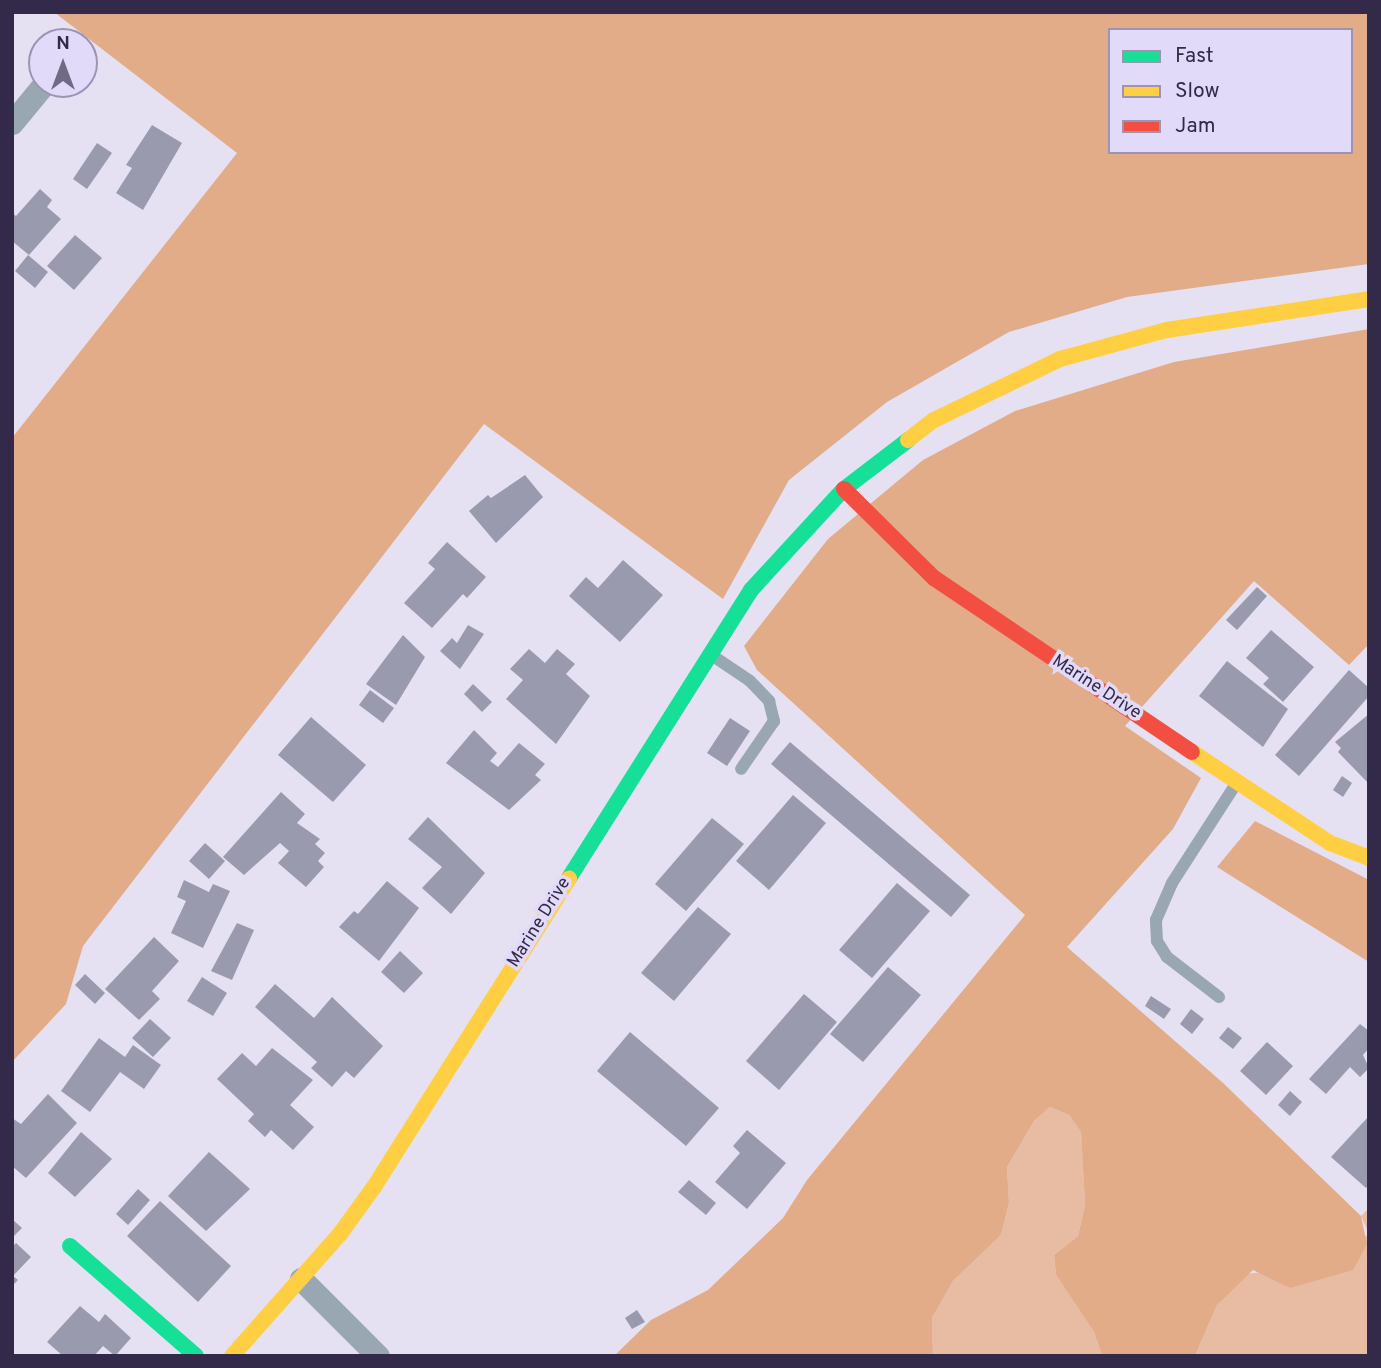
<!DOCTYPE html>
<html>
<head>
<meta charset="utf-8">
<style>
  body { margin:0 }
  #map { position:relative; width:1381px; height:1368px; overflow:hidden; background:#e5e1f2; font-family:Overpass,sans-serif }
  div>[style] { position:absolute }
  .green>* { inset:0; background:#e8bba3 }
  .forest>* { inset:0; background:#e2ac88 }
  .building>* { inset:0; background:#9a9aae }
  .lane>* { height:12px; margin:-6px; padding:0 6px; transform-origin:6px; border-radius:6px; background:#99a7b2 }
  .street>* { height:23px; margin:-11.5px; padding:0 11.5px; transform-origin:11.5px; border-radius:11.5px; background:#99a7b2 }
  .fast>* { height:16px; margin:-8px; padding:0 8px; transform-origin:8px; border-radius:8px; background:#16e098 }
  .slow>* { height:16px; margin:-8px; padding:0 8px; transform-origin:8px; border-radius:8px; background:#ffcf43 }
  .jam>* { height:16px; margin:-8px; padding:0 8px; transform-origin:8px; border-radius:8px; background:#f24e42 }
  span { translate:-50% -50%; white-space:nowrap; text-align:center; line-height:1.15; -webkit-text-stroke:7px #e1daf9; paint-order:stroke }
  .street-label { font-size:18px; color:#322a48 }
  .frame { position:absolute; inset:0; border:14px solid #322a48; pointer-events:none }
  .legend { position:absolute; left:1108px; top:28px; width:245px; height:126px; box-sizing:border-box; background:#e1daf9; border:2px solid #9b94b2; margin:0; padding:9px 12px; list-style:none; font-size:21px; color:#322a48 }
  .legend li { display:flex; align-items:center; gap:14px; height:35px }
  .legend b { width:35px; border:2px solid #9b94b2 }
  .north { position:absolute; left:28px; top:28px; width:70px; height:70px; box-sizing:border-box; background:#e1daf9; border:2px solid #9b94b2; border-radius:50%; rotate:0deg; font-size:19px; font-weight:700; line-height:28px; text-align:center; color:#322a48 }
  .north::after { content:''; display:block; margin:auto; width:24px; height:32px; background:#716a84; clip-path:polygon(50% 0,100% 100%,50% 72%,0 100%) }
</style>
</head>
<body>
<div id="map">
  <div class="green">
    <i style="clip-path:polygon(1050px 1107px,1069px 1115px,1081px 1132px,1085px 1205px,1078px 1236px,1054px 1255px,1056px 1275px,1094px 1332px,1102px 1356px,933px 1356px,932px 1318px,953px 1281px,1001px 1235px,1009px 1203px,1007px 1167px,1034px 1121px)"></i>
    <i style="clip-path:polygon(1369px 1208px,1369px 1356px,1195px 1356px,1217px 1305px,1244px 1274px,1263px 1272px,1290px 1288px,1369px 1234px,1361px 1216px)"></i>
  </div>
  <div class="forest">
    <i style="clip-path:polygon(evenodd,54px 12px,1369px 12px,1369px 264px,1127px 297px,1009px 332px,887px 402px,789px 480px,723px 599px,484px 424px,83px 946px,66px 1004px,12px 1062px,12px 438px,237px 153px,54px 12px,1110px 30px,1351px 30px,1351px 152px,1110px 152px,1110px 30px)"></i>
    <i style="clip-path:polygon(1369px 329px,1369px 644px,1349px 665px,1254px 581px,1125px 726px,1201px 778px,1173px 829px,1067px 947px,1222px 1082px,1361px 1216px,1367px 1244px,1353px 1270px,1290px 1288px,1253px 1270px,1217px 1305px,1195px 1356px,1102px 1356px,1094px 1332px,1056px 1275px,1054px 1255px,1078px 1236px,1085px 1205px,1081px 1132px,1069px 1115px,1050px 1107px,1034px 1121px,1007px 1167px,1009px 1203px,1001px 1235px,953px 1281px,932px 1318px,933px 1356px,614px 1356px,651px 1320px,708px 1290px,783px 1218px,807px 1180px,1025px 915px,757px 670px,744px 646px,828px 539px,923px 460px,1015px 411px,1174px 362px)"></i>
    <i style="clip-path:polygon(1255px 821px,1369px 880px,1369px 962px,1217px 867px)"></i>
  </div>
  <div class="building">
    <i style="clip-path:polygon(152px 125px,182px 143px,143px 210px,116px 193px,132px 168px,126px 165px)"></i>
    <i style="clip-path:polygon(97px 143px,112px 153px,87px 189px,73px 179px)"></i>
    <i style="clip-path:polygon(40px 189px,52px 200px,47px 207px,61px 219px,29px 255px,12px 241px,12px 213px,16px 216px)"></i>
    <i style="clip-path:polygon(75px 235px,102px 258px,74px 290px,47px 266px)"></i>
    <i style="clip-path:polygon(28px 255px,48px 272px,35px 288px,15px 271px)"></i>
    <i style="clip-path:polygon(525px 475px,543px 497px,496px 543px,469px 511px,488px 495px,491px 498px)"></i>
    <i style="clip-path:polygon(447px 542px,486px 577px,467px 598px,463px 594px,432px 628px,404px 603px,435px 569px,428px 563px)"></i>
    <i style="clip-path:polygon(623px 560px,663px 595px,620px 642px,569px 596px,586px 577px,598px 588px)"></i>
    <i style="clip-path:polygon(1257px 587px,1267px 596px,1237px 630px,1226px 620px)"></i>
    <i style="clip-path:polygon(468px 625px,484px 634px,460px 669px,440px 651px,452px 638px,457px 643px)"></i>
    <i style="clip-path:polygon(1271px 630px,1314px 667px,1283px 702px,1263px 684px,1269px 678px,1246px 658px)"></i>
    <i style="clip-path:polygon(403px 635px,425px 657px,396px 705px,366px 684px)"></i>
    <i style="clip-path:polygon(529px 649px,545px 663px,557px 649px,575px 664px,566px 674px,590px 696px,556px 744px,506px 699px,523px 680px,510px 669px)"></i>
    <i style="clip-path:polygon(1227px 661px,1288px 709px,1263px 747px,1199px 696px)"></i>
    <i style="clip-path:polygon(1349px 670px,1369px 688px,1369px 696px,1299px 776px,1275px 755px)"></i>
    <i style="clip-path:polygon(473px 684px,492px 702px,482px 712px,464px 694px)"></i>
    <i style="clip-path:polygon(370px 690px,394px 708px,383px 723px,359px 705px)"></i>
    <i style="clip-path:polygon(1369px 714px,1369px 784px,1338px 752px,1341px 748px,1335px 742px)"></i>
    <i style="clip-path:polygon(311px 717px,366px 765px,333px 802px,278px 755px)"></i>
    <i style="clip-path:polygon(730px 718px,750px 731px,727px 766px,707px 753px)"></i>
    <i style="clip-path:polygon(474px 730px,497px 753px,490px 761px,498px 767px,519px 743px,545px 764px,535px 775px,541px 780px,509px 810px,446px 763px)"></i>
    <i style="clip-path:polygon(790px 742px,970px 895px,951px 917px,771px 764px)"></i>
    <i style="clip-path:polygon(1342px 776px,1352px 783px,1343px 797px,1333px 790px)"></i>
    <i style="clip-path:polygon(281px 792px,305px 814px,297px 823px,320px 839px,315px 844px,325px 853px,318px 861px,324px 867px,306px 887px,278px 863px,289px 851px,280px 843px,244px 875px,223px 857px)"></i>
    <i style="clip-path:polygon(793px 795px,826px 823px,769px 890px,736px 861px)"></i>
    <i style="clip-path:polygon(428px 817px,485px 873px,451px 914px,422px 888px,442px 867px,408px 839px)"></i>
    <i style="clip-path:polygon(712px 818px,744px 844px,686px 911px,655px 884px)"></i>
    <i style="clip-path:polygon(205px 843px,225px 861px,209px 879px,189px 861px)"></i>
    <i style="clip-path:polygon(184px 880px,209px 892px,213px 884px,230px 891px,203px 948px,171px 933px,186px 901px,177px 897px)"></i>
    <i style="clip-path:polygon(387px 881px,419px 908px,379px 961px,339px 927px,354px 911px,358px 914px)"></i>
    <i style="clip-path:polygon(897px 883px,930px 911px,872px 978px,839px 950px)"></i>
    <i style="clip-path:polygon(698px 907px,731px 934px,674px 1001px,641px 973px)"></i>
    <i style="clip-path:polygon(237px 923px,254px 930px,232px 980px,211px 971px)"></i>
    <i style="clip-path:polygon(154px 937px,179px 961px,152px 991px,160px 999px,139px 1020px,105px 989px)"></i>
    <i style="clip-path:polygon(400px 951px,423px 973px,404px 993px,381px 972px)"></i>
    <i style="clip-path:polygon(888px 967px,921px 995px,863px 1062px,830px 1034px)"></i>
    <i style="clip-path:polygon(85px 974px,105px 993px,95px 1004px,75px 985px)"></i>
    <i style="clip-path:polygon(202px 977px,227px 993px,213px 1016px,187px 1001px)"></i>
    <i style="clip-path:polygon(275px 984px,314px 1018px,332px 997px,383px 1046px,354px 1078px,346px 1071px,332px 1087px,311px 1068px,317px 1062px,255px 1007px)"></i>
    <i style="clip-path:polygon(804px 994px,837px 1022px,779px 1090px,746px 1061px)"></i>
    <i style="clip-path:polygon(1151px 996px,1171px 1009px,1164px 1019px,1145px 1006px)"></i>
    <i style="clip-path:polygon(1191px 1009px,1204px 1019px,1192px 1034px,1180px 1024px)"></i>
    <i style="clip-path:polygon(150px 1019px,171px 1038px,153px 1057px,132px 1038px)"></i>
    <i style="clip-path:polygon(1360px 1024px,1369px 1031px,1369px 1048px,1363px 1055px,1369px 1068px,1360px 1077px,1350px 1067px,1326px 1094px,1309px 1079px)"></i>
    <i style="clip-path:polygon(1228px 1027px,1242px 1038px,1233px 1049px,1219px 1038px)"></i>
    <i style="clip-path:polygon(630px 1032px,719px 1108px,686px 1146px,597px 1071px)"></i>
    <i style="clip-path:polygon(99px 1038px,125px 1057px,133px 1045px,161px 1065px,144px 1089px,120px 1072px,90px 1112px,61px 1091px)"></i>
    <i style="clip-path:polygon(1267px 1042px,1293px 1066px,1266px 1095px,1240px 1071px)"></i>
    <i style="clip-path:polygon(272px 1048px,313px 1080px,290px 1105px,314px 1127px,293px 1150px,271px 1130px,265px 1137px,248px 1121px,254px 1114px,217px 1079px,242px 1053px,256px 1066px)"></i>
    <i style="clip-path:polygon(1290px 1091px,1302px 1102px,1290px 1116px,1278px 1105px)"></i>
    <i style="clip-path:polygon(48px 1094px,77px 1123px,26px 1178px,12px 1166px,12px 1118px,21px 1124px)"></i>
    <i style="clip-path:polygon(1369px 1116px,1369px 1185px,1366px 1188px,1331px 1157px)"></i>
    <i style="clip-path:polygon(747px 1130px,786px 1163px,747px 1209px,715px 1182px,740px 1153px,733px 1146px)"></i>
    <i style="clip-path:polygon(81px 1132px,112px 1159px,75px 1197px,48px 1173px)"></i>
    <i style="clip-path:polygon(209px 1152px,250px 1189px,206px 1231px,168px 1196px)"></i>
    <i style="clip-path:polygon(689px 1180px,716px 1203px,706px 1215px,678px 1192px)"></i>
    <i style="clip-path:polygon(138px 1189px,150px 1200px,128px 1225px,116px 1214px)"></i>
    <i style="clip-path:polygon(160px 1201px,231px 1266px,198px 1302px,127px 1236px)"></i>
    <i style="clip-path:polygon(12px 1219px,22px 1228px,12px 1238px)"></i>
    <i style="clip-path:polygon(16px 1243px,31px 1257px,13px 1276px,18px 1280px,12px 1286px,12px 1247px)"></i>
    <i style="clip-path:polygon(80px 1306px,99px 1322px,105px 1314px,131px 1338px,115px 1356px,103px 1346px,94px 1356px,63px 1356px,47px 1342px)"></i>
    <i style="clip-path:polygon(637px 1310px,645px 1322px,632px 1329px,625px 1318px)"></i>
  </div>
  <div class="lane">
    <i style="left:710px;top:654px;width:48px;rotate:34deg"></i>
    <i style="left:750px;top:681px;width:28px;rotate:46deg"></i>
    <i style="left:769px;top:701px;width:21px;rotate:76deg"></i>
    <i style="left:774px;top:721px;width:58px;rotate:124.5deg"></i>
    <i style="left:1219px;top:997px;width:66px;rotate:-142.4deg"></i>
    <i style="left:1167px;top:957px;width:19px;rotate:-122deg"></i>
    <i style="left:1157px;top:941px;width:21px;rotate:-93deg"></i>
    <i style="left:1156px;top:920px;width:40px;rotate:-66.6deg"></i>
    <i style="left:1172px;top:883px;width:120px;rotate:-57.2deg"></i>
  </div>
  <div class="street">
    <i style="left:12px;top:123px;width:50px;rotate:-50.6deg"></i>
    <i style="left:301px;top:1279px;width:109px;rotate:45deg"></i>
  </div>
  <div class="fast">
    <i style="left:569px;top:878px;width:341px;rotate:-57.7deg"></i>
    <i style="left:751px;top:590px;width:137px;rotate:-47.4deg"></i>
    <i style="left:844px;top:489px;width:81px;rotate:-37.4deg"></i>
    <i style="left:70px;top:1246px;width:167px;rotate:41.1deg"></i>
  </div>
  <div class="slow">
    <i style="left:908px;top:440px;width:33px;rotate:-38deg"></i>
    <i style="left:934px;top:420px;width:140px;rotate:-25.8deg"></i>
    <i style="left:1060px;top:359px;width:111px;rotate:-15.2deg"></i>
    <i style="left:1167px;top:330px;width:204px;rotate:-8.7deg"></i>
    <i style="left:1192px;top:752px;width:165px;rotate:33.4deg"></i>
    <i style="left:1330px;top:843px;width:42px;rotate:21deg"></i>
    <i style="left:232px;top:1356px;width:163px;rotate:-48.5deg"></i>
    <i style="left:340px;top:1234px;width:58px;rotate:-54.1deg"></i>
    <i style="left:374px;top:1187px;width:365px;rotate:-57.7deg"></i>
  </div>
  <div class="jam">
    <i style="left:844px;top:489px;width:127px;rotate:44.7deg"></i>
    <i style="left:934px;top:578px;width:311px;rotate:34deg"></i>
  </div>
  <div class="street-label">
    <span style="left:1096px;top:688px;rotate:33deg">Marine Drive</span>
    <span style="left:540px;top:923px;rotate:-58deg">Marine Drive</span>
  </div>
  <div class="frame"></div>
  <ul class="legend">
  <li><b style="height:9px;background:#16e098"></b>Fast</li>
  <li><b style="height:9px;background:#ffcf43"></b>Slow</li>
  <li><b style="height:9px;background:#f24e42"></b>Jam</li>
  </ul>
  <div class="north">N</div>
</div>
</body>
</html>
